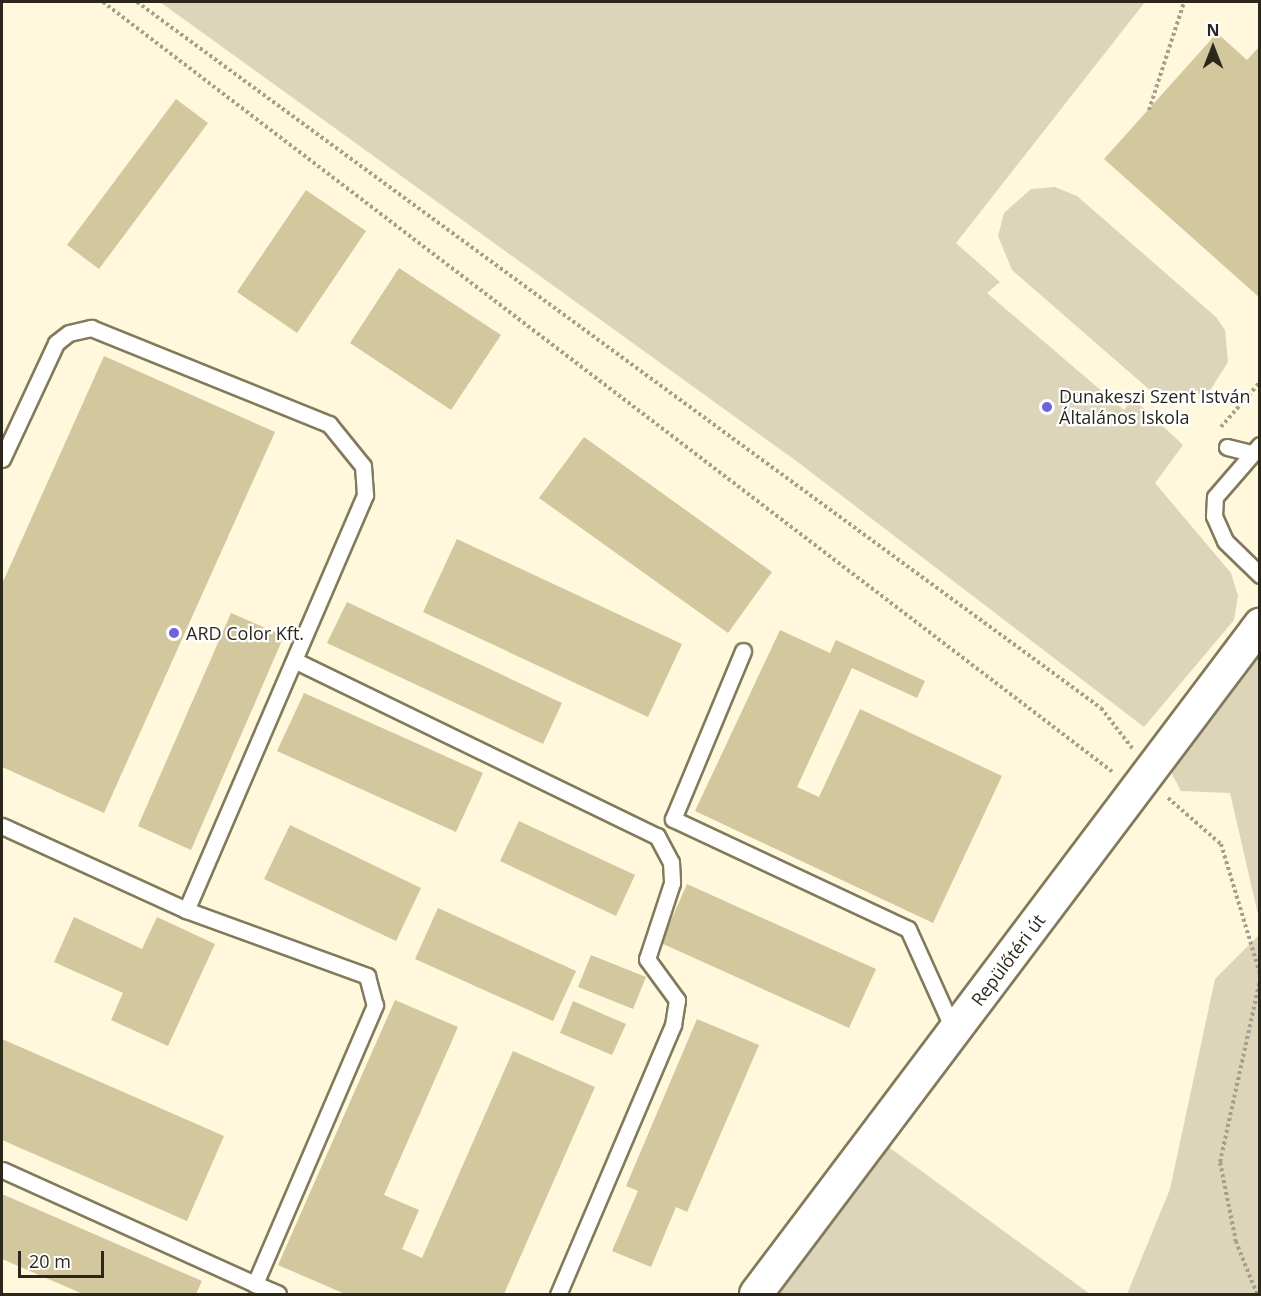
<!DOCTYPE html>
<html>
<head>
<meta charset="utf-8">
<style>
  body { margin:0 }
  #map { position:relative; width:1261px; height:1296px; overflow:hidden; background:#fff8dc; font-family:"Open Sans",sans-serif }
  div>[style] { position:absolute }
  .green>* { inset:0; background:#dcd5ba }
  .building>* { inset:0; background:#d2c79d }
  .path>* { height:4px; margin-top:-2px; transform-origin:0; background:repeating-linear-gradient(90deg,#a5a08a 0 3px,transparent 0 6px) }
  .roads { filter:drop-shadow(2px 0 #837a5b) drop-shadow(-2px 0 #837a5b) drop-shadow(0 2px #837a5b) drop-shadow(0 -2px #837a5b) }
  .lane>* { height:15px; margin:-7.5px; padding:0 7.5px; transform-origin:7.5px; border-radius:7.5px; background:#fff }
  .street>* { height:32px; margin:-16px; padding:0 16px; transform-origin:16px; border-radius:16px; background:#fff }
  .dots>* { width:16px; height:16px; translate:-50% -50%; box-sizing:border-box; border:3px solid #fff; border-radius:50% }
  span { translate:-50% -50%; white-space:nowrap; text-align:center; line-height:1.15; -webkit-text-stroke:4.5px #fff; paint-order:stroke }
  .poi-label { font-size:18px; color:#2b281b }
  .left { translate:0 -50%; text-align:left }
  .street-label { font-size:18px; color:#2b281b }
  .frame { position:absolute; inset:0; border:3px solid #2b281b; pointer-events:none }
  .north { position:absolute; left:1183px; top:18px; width:60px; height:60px; -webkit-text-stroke:4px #fff; paint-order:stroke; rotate:0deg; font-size:16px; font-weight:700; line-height:24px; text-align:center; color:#2b281b }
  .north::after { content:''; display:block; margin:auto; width:21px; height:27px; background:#2b281b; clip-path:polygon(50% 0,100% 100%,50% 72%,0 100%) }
  .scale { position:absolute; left:18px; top:1251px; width:86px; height:27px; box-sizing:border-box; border:3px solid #2b281b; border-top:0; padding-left:8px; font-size:18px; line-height:21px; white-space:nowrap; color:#2b281b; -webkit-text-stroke:4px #fff; paint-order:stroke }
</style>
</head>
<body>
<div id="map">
  <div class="green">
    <i style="clip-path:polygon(160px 2px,1145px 2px,956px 243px,1000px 282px,987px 293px,1124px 410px,1133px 398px,1183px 445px,1155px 483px,1231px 573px,1238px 596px,1234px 620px,1144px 727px,795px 460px)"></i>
    <i style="clip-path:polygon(1055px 187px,1077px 196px,1216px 317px,1225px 330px,1228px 362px,1211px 389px,1181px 400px,1151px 391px,1012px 270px,998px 236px,1004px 213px,1031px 189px)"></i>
    <i style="clip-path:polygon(1259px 649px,1259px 919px,1230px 793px,1181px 791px,1165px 761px)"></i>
    <i style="clip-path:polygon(1259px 935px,1259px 1294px,1127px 1294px,1170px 1189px,1215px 979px)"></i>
    <i style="clip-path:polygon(879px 1140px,1090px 1294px,780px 1294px)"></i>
  </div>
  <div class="building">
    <i style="clip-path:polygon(1217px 33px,1247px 60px,1260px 46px,1260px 298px,1104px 159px)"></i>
    <i style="clip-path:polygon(176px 99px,208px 123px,99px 269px,67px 245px)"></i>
    <i style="clip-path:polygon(306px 190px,366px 231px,297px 333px,237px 292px)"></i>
    <i style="clip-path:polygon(399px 268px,501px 335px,451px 410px,350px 343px)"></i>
    <i style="clip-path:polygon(104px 356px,275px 432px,104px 813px,2px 767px,2px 584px)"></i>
    <i style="clip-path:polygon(584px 437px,772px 572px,728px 633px,539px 498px)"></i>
    <i style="clip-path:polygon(457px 539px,682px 644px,648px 717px,423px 612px)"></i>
    <i style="clip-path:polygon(347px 602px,562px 703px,543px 744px,327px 643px)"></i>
    <i style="clip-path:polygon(231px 613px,284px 636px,191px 850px,138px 826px)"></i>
    <i style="clip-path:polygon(780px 630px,830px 653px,836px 640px,925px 681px,917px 698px,852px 668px,797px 787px,819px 797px,860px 709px,1002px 776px,933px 923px,695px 811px)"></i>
    <i style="clip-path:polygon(304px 693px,483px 773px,456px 832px,277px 751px)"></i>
    <i style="clip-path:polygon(519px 821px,635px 875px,616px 916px,500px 861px)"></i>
    <i style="clip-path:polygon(290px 825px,421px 888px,396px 941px,264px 879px)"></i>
    <i style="clip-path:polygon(687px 884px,876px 969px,849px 1028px,661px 943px)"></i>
    <i style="clip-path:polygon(438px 908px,576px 971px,553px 1021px,415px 959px)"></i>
    <i style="clip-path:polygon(74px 917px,142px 949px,157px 917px,215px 944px,168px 1046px,111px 1020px,123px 993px,54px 962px)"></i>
    <i style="clip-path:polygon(591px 955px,646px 977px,633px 1009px,578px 987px)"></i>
    <i style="clip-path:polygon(395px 1000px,458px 1027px,384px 1195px,419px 1210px,402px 1249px,422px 1258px,513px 1051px,595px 1087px,504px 1294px,345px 1294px,278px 1265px)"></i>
    <i style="clip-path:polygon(573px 1001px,626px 1024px,612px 1055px,560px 1033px)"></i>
    <i style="clip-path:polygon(697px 1019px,759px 1045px,687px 1212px,676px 1207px,651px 1267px,612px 1251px,638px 1191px,626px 1186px)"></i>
    <i style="clip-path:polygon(2px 1039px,224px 1136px,187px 1221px,2px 1140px)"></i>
    <i style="clip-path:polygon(2px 1194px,202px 1281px,196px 1294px,83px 1294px,2px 1259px)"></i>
  </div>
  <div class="path">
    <i style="left:103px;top:2px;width:1271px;rotate:37.33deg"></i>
    <i style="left:137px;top:2px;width:1195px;rotate:36.22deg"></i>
    <i style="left:1101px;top:708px;width:51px;rotate:52.2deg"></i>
    <i style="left:1149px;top:110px;width:114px;rotate:-72deg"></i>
    <i style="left:1221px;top:427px;width:60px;rotate:-49.1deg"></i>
    <i style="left:1168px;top:798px;width:70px;rotate:41deg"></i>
    <i style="left:1221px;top:844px;width:136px;rotate:73.3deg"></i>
    <i style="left:1257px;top:1294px;width:56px;rotate:-112deg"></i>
    <i style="left:1236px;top:1242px;width:82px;rotate:-101.3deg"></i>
    <i style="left:1220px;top:1162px;width:186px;rotate:-77.6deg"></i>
  </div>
  <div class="roads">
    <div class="lane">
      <i style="left:1260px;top:445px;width:69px;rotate:130.9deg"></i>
      <i style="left:1215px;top:497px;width:19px;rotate:93deg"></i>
      <i style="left:1214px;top:516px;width:27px;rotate:66deg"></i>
      <i style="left:1225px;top:541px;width:49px;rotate:44.2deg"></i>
      <i style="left:1227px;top:447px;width:25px;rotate:14deg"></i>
      <i style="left:2px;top:459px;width:128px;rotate:-65deg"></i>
      <i style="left:56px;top:343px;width:16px;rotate:-38deg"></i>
      <i style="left:69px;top:333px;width:23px;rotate:-13deg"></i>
      <i style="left:91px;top:328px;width:257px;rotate:22deg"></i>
      <i style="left:329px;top:424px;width:54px;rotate:51deg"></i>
      <i style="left:363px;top:466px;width:29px;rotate:86deg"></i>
      <i style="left:365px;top:495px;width:452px;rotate:113.3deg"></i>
      <i style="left:743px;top:651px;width:182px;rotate:112.6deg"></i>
      <i style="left:673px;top:819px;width:259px;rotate:25.1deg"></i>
      <i style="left:908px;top:929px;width:112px;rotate:65.7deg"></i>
      <i style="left:296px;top:661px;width:401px;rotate:25.9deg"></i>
      <i style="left:657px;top:836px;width:30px;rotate:62deg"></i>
      <i style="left:671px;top:862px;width:21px;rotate:87deg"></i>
      <i style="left:672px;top:883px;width:80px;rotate:108.2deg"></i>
      <i style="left:647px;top:959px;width:51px;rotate:53.8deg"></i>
      <i style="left:677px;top:1000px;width:25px;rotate:99deg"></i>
      <i style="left:673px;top:1025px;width:293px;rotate:113.1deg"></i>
      <i style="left:2px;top:826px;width:202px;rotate:24.5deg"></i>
      <i style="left:186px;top:910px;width:193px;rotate:20deg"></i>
      <i style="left:367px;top:976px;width:30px;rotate:75deg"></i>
      <i style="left:375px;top:1005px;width:304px;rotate:113.3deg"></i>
      <i style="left:255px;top:1284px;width:277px;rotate:-155.7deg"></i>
      <i style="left:255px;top:1284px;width:25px;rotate:23deg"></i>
    </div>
    <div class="street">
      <i style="left:756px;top:1294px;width:838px;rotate:-53.01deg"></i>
    </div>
  </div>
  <div class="dots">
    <i style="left:1047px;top:407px;background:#6e62dc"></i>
    <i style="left:174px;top:633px;background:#6e62dc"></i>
  </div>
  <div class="poi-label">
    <span class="left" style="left:1059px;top:407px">Dunakeszi Szent István<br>Általános Iskola</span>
    <span class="left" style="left:186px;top:633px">ARD Color Kft.</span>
  </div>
  <div class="street-label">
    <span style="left:1008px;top:960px;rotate:-53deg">Repülőtéri út</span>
  </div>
  <div class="frame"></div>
  <div class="north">N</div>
  <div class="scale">20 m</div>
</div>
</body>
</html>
